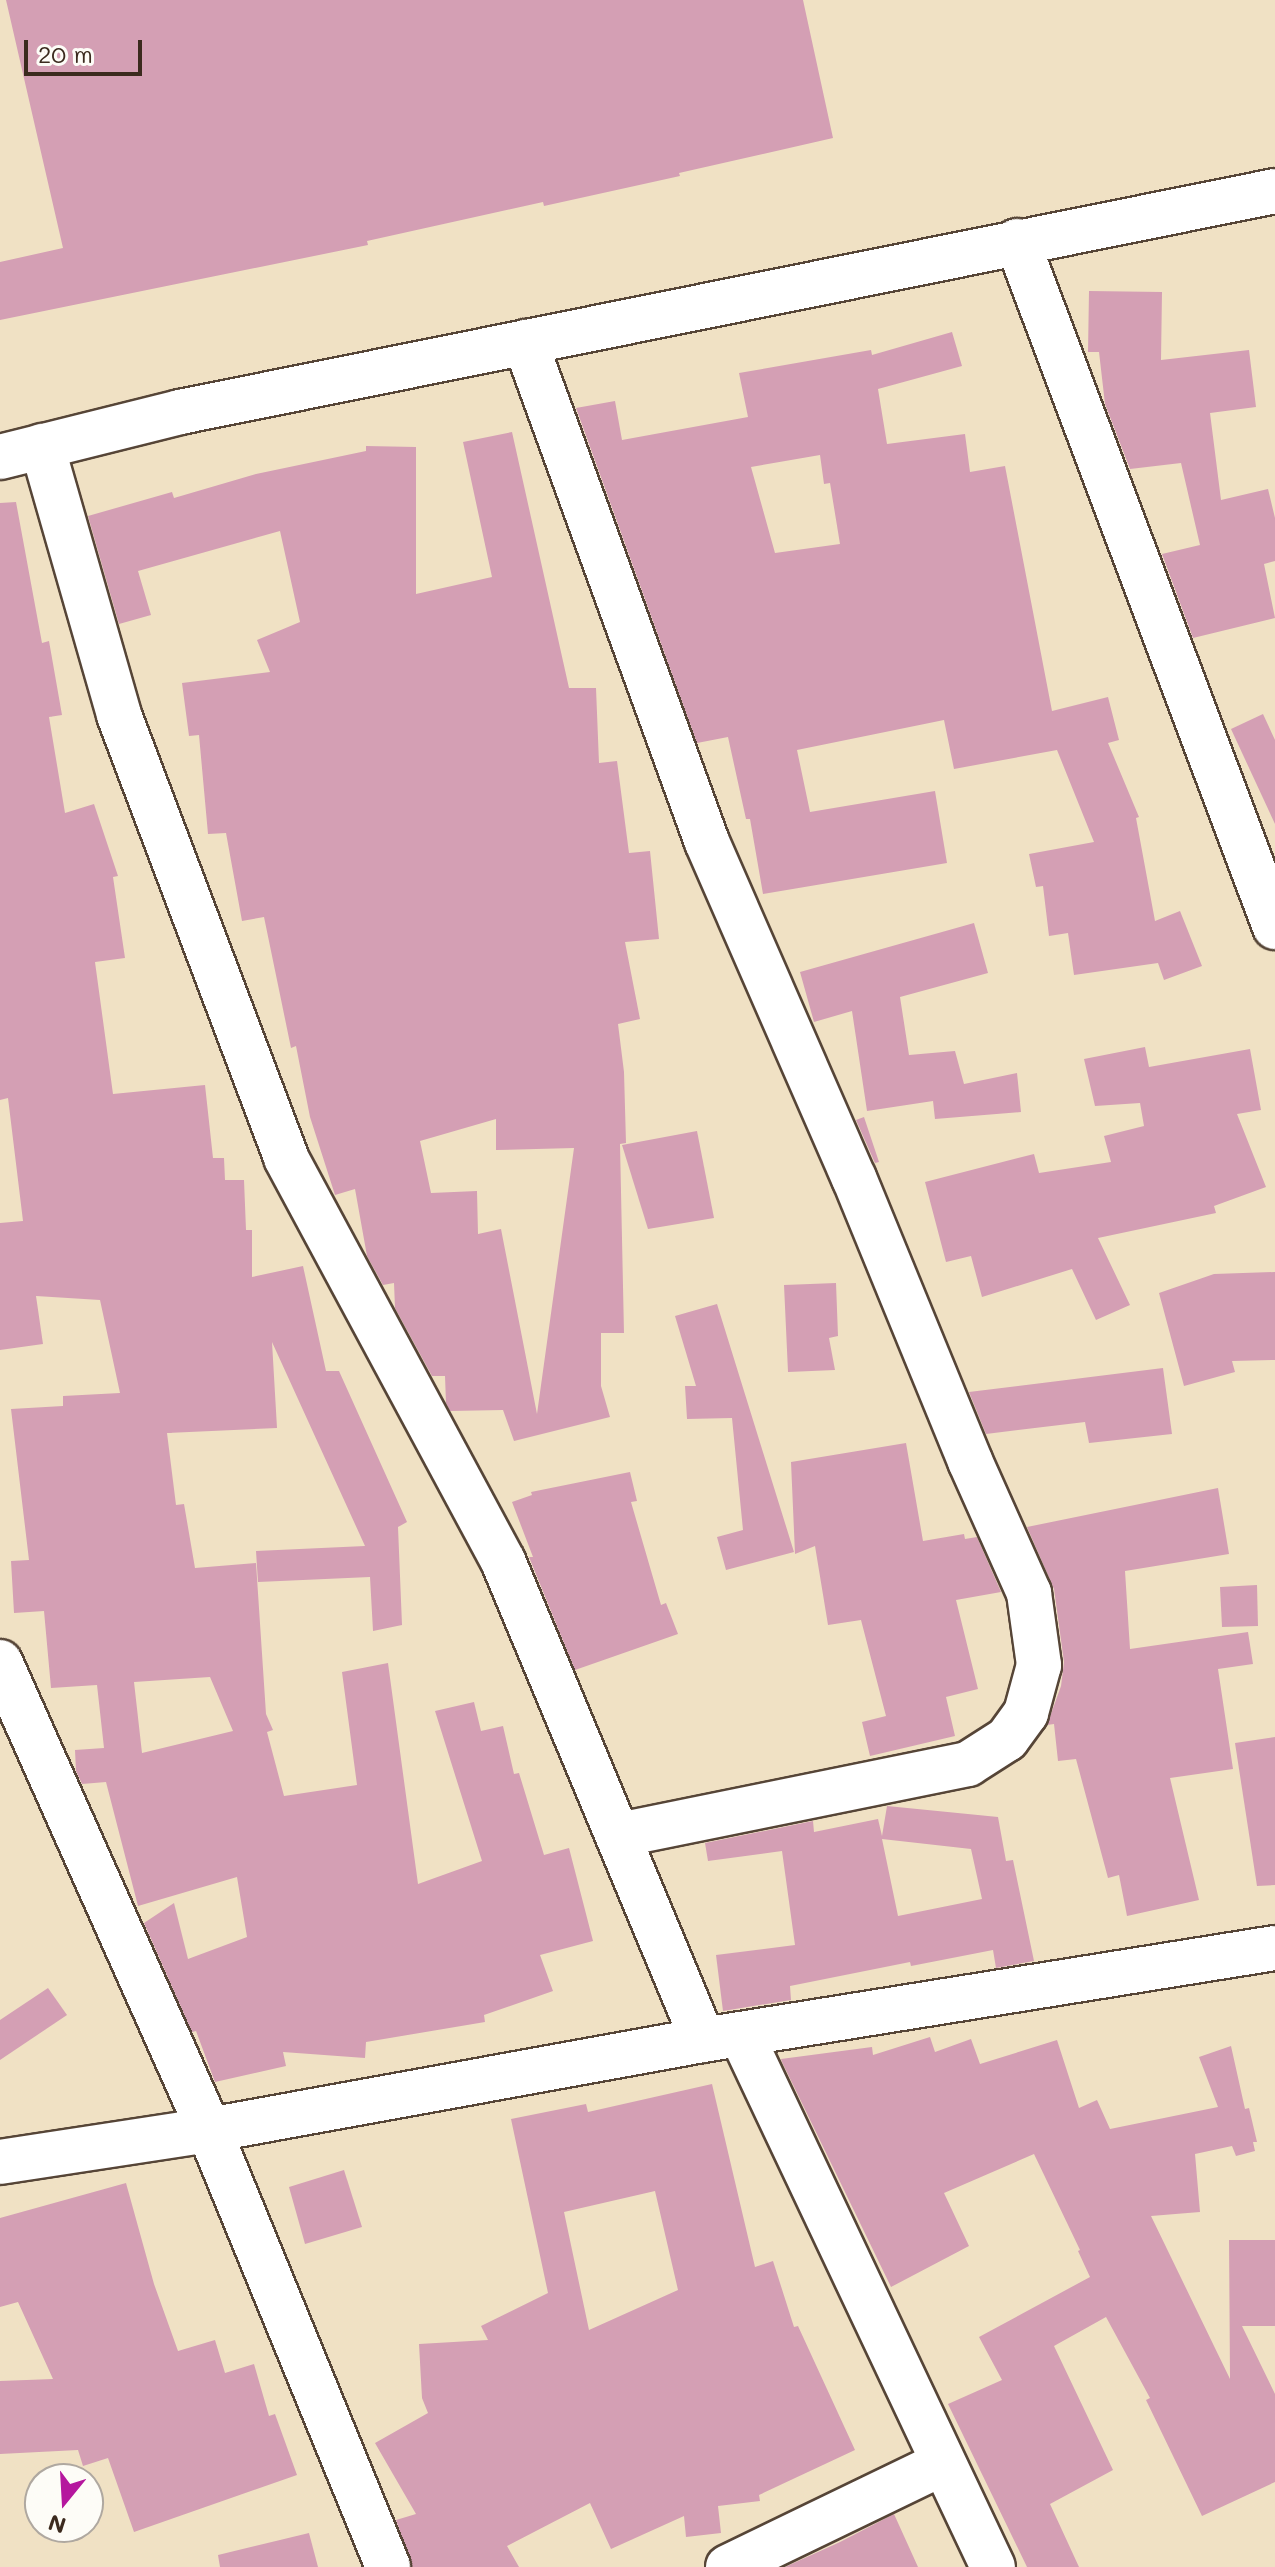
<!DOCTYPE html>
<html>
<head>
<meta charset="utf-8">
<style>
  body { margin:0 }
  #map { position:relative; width:1275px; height:2567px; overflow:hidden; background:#f0e1c4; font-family:Mali,sans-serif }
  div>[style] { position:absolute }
  .building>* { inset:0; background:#d49fb4 }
  .roads { filter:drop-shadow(2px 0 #564537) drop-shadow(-2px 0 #564537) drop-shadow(0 2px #564537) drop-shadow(0 -2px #564537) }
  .street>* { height:44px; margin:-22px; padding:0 22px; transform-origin:22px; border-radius:22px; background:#fff }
  .secondary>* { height:44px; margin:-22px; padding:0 22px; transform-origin:22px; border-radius:22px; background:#fff }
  span { translate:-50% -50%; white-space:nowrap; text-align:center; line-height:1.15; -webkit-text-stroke:6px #fdfcf7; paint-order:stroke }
  .north { position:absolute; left:24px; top:2463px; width:80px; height:80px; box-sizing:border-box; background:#fdfcf7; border:2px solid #afa8a0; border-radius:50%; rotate:198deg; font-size:22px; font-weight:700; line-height:32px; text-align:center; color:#3b2a1e }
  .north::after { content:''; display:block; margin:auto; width:28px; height:36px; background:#b5179e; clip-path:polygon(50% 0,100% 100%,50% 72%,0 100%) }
  .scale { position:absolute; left:24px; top:40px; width:118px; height:36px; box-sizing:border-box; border:4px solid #3b2a1e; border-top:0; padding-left:10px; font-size:24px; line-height:28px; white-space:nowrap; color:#3b2a1e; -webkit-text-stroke:6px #fdfcf7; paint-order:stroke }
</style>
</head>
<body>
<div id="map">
  <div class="building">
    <i style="clip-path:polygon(6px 0,803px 0,833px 138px,679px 173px,680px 176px,544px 206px,543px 202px,367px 241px,368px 245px,0 320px,0 262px,63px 248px)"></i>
    <i style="clip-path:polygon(1089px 291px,1162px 292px,1161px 360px,1249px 350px,1256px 407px,1210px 413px,1221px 500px,1268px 489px,1275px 518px,1275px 561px,1264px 564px,1275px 618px,1193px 638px,1162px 554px,1200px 545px,1181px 463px,1130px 469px,1105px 404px,1099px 352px,1088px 352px)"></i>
    <i style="clip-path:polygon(evenodd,952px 332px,962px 366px,878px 389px,887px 444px,965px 434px,970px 472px,1005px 466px,1052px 711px,1108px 697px,1119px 740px,1108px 743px,1139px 817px,1136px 818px,1155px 921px,1180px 911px,1202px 966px,1164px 980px,1158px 963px,1074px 975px,1068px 933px,1049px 936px,1043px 886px,1036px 887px,1029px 854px,1094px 842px,1057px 750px,954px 769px,944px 720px,797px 750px,810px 812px,935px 791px,947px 863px,763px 894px,750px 819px,746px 819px,728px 737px,697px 743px,576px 408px,615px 401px,622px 440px,748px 417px,739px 373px,871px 350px,872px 355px,952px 332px,820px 455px,824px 484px,830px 483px,840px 544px,775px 553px,751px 467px,820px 455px)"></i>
    <i style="clip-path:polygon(evenodd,512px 432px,569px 688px,596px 688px,599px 763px,617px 761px,629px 853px,650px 851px,659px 939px,625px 942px,640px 1019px,618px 1024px,624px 1072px,626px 1143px,620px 1144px,624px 1333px,601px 1333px,601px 1386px,610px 1417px,514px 1441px,503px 1410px,450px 1411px,446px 1403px,445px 1376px,432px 1376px,395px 1308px,394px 1283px,383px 1285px,367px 1256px,355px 1189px,335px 1195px,310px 1117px,296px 1046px,291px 1048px,264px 917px,242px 921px,226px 833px,208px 834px,199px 735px,189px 736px,182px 683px,270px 672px,257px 640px,300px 622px,280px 531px,138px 571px,151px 615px,119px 624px,88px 516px,172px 492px,174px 498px,256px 474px,366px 451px,366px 446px,416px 447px,416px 594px,492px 577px,463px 442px,512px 432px,496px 1119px,496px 1150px,574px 1148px,537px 1414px,501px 1229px,478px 1234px,477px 1191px,431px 1193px,420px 1141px,496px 1119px)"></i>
    <i style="clip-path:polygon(evenodd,16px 502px,42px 643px,49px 641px,62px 715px,49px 717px,65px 813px,94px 804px,118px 876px,113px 877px,125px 958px,95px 962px,113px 1094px,205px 1085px,213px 1158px,224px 1158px,225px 1180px,244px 1180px,246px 1230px,252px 1230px,252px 1277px,303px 1266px,326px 1371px,339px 1371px,407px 1522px,398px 1527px,402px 1625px,373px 1631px,370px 1577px,258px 1582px,256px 1551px,365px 1546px,272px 1342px,277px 1428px,167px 1433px,176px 1505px,184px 1504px,195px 1568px,256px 1563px,266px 1714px,273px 1730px,267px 1732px,284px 1796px,357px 1785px,342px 1672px,388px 1663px,418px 1884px,482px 1861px,435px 1711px,474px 1702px,481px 1731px,503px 1726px,514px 1774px,519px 1773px,544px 1855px,569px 1848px,593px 1941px,540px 1955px,553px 1991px,484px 2015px,485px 2022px,366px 2042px,365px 2058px,283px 2052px,286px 2066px,215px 2082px,196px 2031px,192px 2032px,144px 1923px,174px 1903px,188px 1959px,247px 1937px,237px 1877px,138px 1906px,106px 1782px,82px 1784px,76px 1771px,75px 1750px,104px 1748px,97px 1685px,51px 1688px,44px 1611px,14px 1613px,11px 1561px,29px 1560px,11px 1409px,63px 1406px,63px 1396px,120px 1393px,100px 1300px,36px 1296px,43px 1344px,0 1350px,0 1223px,23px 1221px,8px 1098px,0 1100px,0 503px,16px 502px,210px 1677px,233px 1731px,142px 1753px,134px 1682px,210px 1677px)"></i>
    <i style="clip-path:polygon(1263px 714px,1275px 740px,1275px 824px,1231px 729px)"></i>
    <i style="clip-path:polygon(974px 923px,988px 973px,900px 997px,909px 1055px,955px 1051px,964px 1084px,1017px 1073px,1021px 1112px,935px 1119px,933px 1101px,867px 1111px,852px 1011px,814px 1022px,800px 972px)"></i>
    <i style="clip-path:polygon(1145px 1047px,1149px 1067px,1250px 1049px,1261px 1110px,1237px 1114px,1266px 1187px,1214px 1206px,1216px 1213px,1098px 1238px,1130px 1305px,1096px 1320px,1072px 1269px,982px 1297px,971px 1256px,946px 1262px,925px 1182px,1034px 1154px,1039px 1173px,1111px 1162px,1104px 1136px,1144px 1126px,1140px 1103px,1095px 1106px,1084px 1059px)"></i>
    <i style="clip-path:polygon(864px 1117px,879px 1162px,875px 1163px,856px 1120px)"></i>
    <i style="clip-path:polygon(697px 1131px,714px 1218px,648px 1229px,622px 1145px)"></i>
    <i style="clip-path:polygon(1275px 1272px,1275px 1360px,1232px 1361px,1235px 1372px,1184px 1386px,1159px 1293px,1214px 1274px)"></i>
    <i style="clip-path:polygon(836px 1283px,838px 1336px,829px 1338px,835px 1370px,788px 1372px,784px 1285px)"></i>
    <i style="clip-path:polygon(717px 1304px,794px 1552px,726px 1570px,717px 1537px,743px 1530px,732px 1418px,687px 1419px,685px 1386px,696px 1386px,675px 1316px)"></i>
    <i style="clip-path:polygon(1163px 1368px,1172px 1434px,1089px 1443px,1085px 1422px,986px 1434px,969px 1392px)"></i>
    <i style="clip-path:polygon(906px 1443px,923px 1541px,964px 1534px,965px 1539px,977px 1537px,1001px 1592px,956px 1600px,978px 1689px,946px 1697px,955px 1736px,870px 1756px,862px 1722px,886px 1716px,861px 1620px,828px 1625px,815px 1546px,795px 1554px,791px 1462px)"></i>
    <i style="clip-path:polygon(630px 1472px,637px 1501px,631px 1502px,661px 1605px,666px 1603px,678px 1634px,575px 1670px,529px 1557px,533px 1557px,512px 1502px,532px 1495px,531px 1492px)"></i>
    <i style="clip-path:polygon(1218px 1488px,1229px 1554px,1125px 1571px,1130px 1649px,1248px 1632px,1253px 1664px,1218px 1669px,1233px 1769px,1170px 1778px,1199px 1900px,1127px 1916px,1119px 1875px,1108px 1878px,1076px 1759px,1058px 1761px,1054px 1724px,1047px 1725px,1061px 1686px,1064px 1662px,1054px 1589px,1027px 1527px)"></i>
    <i style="clip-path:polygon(1257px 1585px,1258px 1626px,1222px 1627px,1220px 1587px)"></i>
    <i style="clip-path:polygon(1275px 1737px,1275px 1885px,1257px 1886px,1235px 1743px)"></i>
    <i style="clip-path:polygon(evenodd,887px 1806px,998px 1817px,1006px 1861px,1013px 1860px,1034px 1961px,996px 1968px,993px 1950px,911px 1966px,910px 1962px,790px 1986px,791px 2000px,723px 2011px,716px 1955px,795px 1945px,782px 1851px,708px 1861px,705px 1843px,813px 1821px,814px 1832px,878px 1819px,882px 1836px,887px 1806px,882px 1839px,971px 1849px,982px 1899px,898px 1916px,882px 1839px)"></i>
    <i style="clip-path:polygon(48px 1988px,67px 2015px,0 2060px,0 2020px)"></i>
    <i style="clip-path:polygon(930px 2037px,935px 2052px,971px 2039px,980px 2064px,1057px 2040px,1079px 2108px,1097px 2100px,1110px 2129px,1218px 2107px,1199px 2057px,1231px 2046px,1245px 2109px,1249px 2108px,1257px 2142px,1253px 2142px,1255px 2151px,1236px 2156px,1232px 2146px,1195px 2154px,1200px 2212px,1151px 2216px,1230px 2379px,1229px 2240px,1275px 2240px,1275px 2326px,1242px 2326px,1275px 2394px,1275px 2482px,1202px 2516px,1146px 2400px,1150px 2398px,1106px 2317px,1054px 2346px,1113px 2470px,1050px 2504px,1079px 2567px,1027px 2567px,948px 2404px,1002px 2380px,979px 2337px,1090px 2277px,1078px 2251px,1080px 2250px,1034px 2154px,944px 2193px,969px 2246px,891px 2287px,782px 2062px,781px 2059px,872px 2047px,873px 2055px)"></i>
    <i style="clip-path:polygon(evenodd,712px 2084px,755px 2267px,773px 2261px,794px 2327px,798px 2326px,855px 2450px,759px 2495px,760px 2501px,718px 2506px,721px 2533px,686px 2537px,684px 2516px,611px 2549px,590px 2503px,507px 2546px,519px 2567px,412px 2567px,396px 2520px,416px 2514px,375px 2443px,428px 2413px,422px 2398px,419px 2344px,488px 2340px,481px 2326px,548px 2293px,511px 2119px,586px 2104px,588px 2112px,712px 2084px,655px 2191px,678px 2290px,589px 2330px,564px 2212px,655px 2191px)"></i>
    <i style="clip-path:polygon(344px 2170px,362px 2227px,305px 2244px,289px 2187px)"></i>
    <i style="clip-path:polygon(126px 2183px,154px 2284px,178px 2351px,215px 2340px,225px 2373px,254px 2364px,269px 2416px,275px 2414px,297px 2475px,134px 2532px,108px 2458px,83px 2466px,78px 2450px,0 2454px,0 2381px,53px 2379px,18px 2302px,0 2307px,0 2218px)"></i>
    <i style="clip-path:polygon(894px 2514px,918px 2567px,785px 2567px,840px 2542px)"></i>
    <i style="clip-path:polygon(309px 2533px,318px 2567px,220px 2567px,218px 2555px)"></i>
  </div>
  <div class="roads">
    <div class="street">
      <i style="left:1017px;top:241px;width:733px;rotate:69.39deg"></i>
      <i style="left:525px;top:342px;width:532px;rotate:70deg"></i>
      <i style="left:707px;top:842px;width:367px;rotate:66.4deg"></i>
      <i style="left:854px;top:1178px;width:306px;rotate:67.7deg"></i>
      <i style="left:970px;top:1461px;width:145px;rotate:65.9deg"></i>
      <i style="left:1029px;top:1593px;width:73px;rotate:82.1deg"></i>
      <i style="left:1039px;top:1665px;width:50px;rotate:105.2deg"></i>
      <i style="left:1026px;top:1713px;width:32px;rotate:126deg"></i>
      <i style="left:1007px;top:1739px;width:46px;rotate:147.3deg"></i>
      <i style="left:968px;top:1764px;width:357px;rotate:168.5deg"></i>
      <i style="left:42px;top:446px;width:280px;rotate:74deg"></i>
      <i style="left:119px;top:715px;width:473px;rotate:69.3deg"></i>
      <i style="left:286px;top:1158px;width:458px;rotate:61.7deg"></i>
      <i style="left:503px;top:1561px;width:519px;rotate:67.34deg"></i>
      <i style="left:0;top:1662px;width:513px;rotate:65.94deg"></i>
      <i style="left:209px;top:2130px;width:472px;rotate:67.7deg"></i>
      <i style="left:742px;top:2036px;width:587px;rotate:64.7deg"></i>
      <i style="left:0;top:2162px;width:211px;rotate:-8.7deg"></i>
      <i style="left:209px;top:2130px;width:502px;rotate:-10.33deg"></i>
      <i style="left:703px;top:2040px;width:579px;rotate:-9.14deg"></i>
      <i style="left:728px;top:2567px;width:239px;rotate:-25.8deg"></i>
    </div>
    <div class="secondary">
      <i style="left:0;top:457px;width:186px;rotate:-14deg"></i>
      <i style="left:180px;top:412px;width:1117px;rotate:-11.41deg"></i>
    </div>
  </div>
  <div class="north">N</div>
  <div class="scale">20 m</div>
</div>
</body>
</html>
